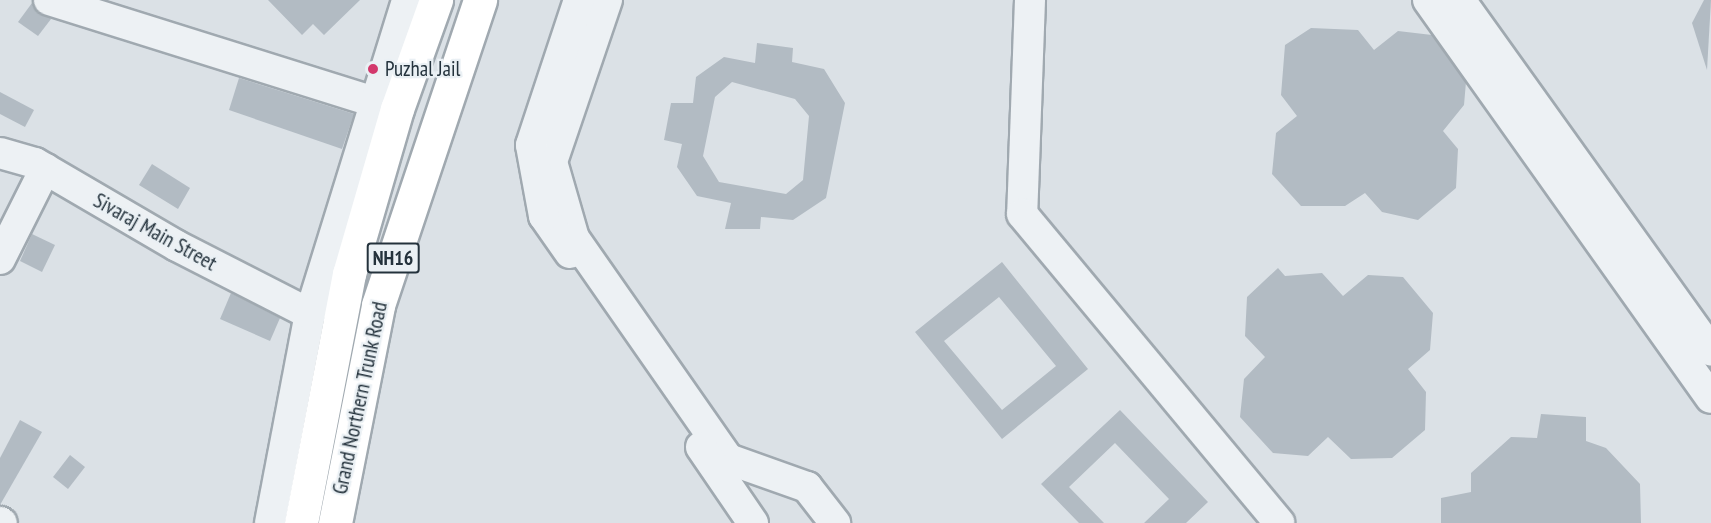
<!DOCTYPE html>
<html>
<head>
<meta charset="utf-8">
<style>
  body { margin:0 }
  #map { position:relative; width:1711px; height:523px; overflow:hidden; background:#dbe1e6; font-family:"PT Sans Narrow",sans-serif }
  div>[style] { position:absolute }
  .building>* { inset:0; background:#b2bbc3 }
  .roads { filter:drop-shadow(2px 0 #a0a9b0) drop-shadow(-2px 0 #a0a9b0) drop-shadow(0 2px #a0a9b0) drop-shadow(0 -2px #a0a9b0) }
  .minor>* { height:30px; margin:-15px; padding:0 15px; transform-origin:15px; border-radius:15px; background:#edf1f4 }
  .highway>* { height:33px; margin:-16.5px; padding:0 16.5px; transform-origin:16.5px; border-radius:16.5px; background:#fff }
  .dots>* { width:16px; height:16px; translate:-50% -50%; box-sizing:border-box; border:3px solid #eaf0f4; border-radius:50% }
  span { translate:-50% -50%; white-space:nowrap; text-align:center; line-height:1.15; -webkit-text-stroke:4.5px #eaf0f4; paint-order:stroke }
  .shield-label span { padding:2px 4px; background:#eaf0f4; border:2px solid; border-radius:4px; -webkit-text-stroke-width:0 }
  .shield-label { font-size:20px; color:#24323c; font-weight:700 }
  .poi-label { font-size:21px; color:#24323c }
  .left { translate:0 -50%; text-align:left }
  .street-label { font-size:21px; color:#24323c }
</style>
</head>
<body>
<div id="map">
  <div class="building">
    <i style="clip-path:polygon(268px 0,360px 0,324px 35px,313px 24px,302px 35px)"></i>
    <i style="clip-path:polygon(1704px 0,1711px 0,1707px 70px,1692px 23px)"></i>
    <i style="clip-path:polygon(32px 3px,51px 19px,38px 36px,18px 22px)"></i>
    <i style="clip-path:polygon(1311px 28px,1358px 30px,1374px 50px,1398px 31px,1432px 35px,1466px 82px,1464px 105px,1443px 131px,1458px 149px,1456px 188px,1418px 220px,1382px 212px,1365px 193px,1345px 206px,1301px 206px,1272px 174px,1276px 133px,1297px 116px,1281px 95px,1285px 45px)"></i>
    <i style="clip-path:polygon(evenodd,757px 43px,793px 48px,792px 62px,824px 69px,845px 103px,826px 198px,793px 220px,761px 217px,760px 229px,725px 229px,731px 203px,697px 196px,677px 167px,682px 144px,664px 140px,671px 103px,693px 103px,696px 77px,724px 57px,755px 63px,757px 43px,732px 82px,795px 99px,809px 116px,803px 180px,786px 194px,719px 182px,703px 156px,715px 97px,732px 82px)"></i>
    <i style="clip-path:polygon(239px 78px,354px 114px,342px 149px,229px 110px)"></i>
    <i style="clip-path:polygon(0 92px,34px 110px,25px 127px,0 114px)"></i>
    <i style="clip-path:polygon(152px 164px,190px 188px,178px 209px,139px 185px)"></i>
    <i style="clip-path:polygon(32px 234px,55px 245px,42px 272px,20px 261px)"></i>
    <i style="clip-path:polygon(evenodd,1002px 262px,1088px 369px,1002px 439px,915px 332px,1002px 262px,999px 297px,1056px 366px,1002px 410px,944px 341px,999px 297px)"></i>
    <i style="clip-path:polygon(1278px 268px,1285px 276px,1322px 273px,1343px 296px,1368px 275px,1403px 277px,1433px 313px,1430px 350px,1408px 369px,1426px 392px,1425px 430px,1392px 458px,1351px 459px,1328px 437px,1308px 456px,1273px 453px,1240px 417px,1244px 379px,1265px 357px,1245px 336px,1247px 297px)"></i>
    <i style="clip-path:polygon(231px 293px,280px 318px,270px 341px,220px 319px)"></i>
    <i style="clip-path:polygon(1120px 410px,1208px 502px,1186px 523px,1144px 523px,1169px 499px,1115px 443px,1069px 487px,1104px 523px,1079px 523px,1041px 484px)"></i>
    <i style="clip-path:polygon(1541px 414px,1586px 417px,1586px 441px,1606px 448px,1640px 484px,1641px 523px,1441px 523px,1441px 498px,1471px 492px,1471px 473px,1511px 437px,1537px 438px)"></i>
    <i style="clip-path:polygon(20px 420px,42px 432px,0 505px,0 458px)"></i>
    <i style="clip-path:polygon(70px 455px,85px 467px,68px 489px,53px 477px)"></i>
  </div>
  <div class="roads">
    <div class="minor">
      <i style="left:49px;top:0;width:337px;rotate:17.4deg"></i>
      <i style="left:607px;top:0;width:171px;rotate:108.8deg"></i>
      <i style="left:552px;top:162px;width:79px;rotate:73.9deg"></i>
      <i style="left:574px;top:238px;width:269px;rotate:55.1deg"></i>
      <i style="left:728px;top:459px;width:84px;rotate:19.5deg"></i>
      <i style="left:807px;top:487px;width:46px;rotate:52.1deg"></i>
      <i style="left:1030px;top:0;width:214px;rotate:92.1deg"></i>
      <i style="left:1022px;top:214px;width:402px;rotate:50.2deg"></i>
      <i style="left:1428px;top:0;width:488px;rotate:54.6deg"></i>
      <i style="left:1460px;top:0;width:431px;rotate:54.4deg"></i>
      <i style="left:0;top:153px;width:36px;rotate:16deg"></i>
      <i style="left:35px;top:163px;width:164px;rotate:30.3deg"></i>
      <i style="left:177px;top:246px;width:149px;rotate:27.1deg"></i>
      <i style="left:570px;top:253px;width:45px;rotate:-125.1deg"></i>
      <i style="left:544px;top:216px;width:72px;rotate:-100.4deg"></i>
      <i style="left:531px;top:145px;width:153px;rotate:-71.7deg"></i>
      <i style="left:0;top:259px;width:101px;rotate:-63.4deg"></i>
      <i style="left:701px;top:447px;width:92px;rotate:55.6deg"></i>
      <i style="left:0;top:522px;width:2px;rotate:27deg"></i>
      <i style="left:270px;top:523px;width:213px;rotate:-79.2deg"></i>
      <i style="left:310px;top:314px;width:329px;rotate:-72.8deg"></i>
    </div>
    <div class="highway">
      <i style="left:301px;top:523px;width:254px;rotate:-79.1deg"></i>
      <i style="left:349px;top:274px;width:172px;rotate:-73.8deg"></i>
      <i style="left:397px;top:109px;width:116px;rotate:-70.3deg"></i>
      <i style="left:335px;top:523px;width:222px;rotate:-78.8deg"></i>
      <i style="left:378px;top:305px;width:322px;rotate:-71.5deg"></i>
    </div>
  </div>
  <div class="dots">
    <i style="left:373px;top:69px;background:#d3386c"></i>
  </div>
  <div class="shield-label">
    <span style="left:393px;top:258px">NH16</span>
  </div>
  <div class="poi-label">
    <span class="left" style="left:385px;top:69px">Puzhal Jail</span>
  </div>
  <div class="street-label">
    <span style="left:155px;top:232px;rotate:29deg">Sivaraj Main Street</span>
    <span style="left:360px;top:398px;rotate:-78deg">Grand Northern Trunk Road</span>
  </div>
</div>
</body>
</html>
